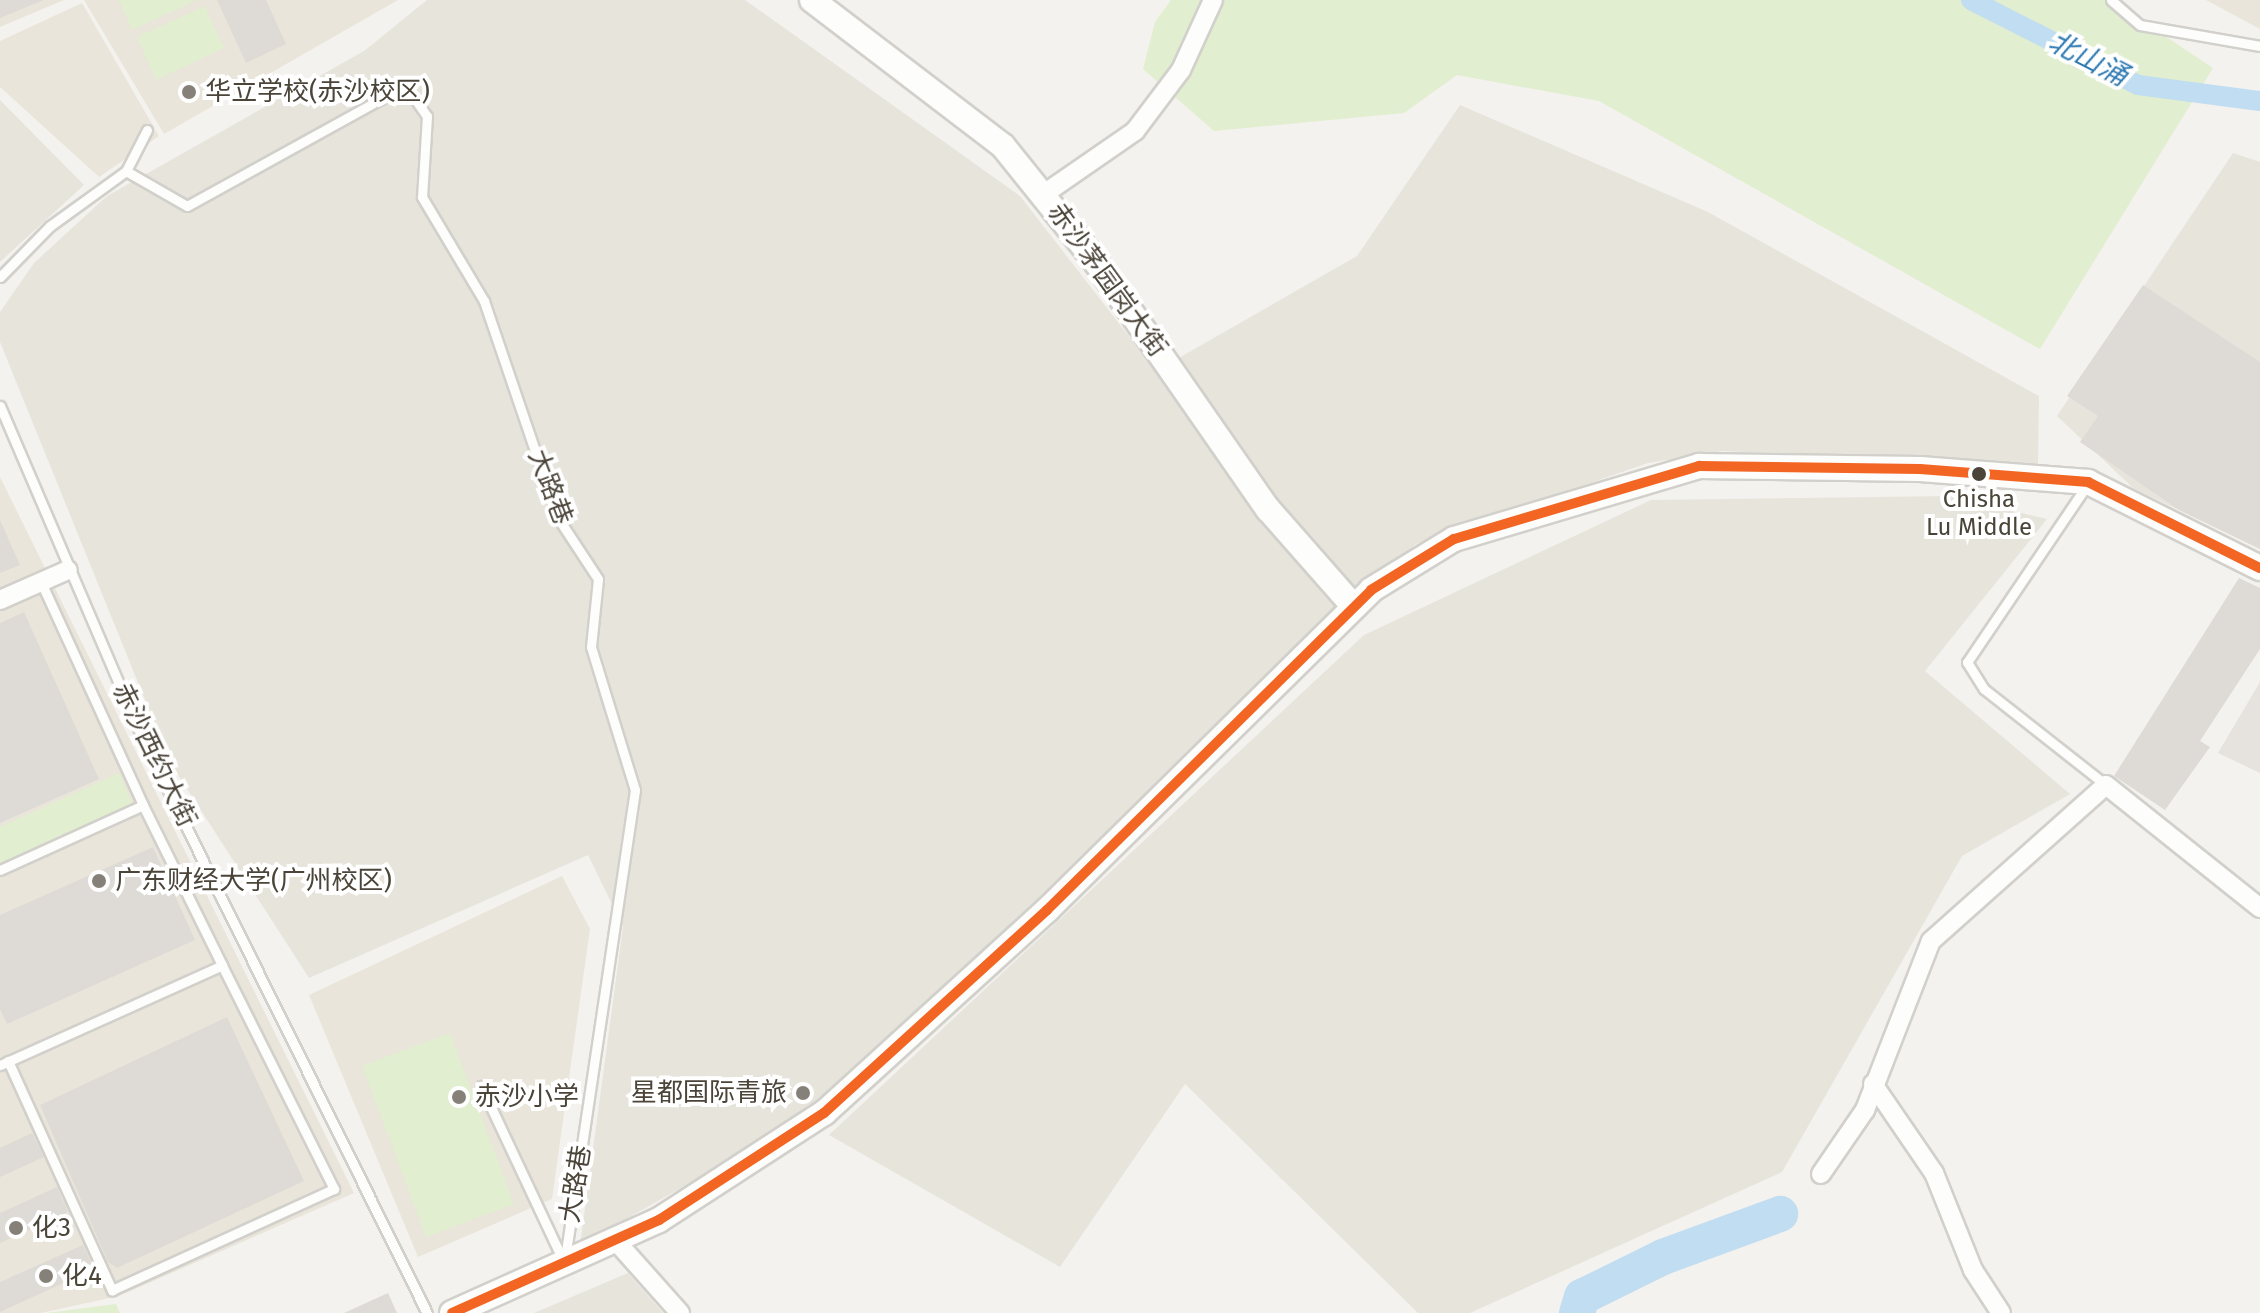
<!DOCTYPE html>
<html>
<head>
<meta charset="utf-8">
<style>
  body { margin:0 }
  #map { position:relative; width:2260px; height:1313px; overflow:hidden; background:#f4f2ee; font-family:"Fira Sans","Noto Sans SC",sans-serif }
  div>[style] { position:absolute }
  .residential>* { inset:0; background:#e7e4dc }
  .education>* { inset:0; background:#eae5da }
  .green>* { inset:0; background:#e1eecf }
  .parking>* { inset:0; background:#e6e3df }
  .canal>* { height:20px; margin:-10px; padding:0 10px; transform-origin:10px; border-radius:10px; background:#c0ddf1 }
  .river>* { height:36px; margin:-18px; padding:0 18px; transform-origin:18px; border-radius:18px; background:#c0ddf1 }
  .building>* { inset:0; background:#dedbd6 }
  .roads { filter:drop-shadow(2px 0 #d2d0cb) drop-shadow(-2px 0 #d2d0cb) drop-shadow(0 2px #d2d0cb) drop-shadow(0 -2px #d2d0cb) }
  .service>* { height:9px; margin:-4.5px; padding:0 4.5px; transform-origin:4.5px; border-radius:4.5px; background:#fdfdfc }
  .minor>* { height:18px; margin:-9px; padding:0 9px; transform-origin:9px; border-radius:9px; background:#fdfdfc }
  .tertiary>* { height:24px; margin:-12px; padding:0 12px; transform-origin:12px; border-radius:12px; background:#fdfdfc }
  .bus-1>* { height:10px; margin:-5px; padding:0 5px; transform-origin:5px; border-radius:5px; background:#f26522 }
  .dots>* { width:22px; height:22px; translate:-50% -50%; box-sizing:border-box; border:4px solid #fff; border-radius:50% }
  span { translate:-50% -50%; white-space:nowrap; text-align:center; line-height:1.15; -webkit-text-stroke:8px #fff; paint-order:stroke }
  .bus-label { font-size:24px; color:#4b4439 }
  .poi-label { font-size:26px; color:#4b4439 }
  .left { translate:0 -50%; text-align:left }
  .right { translate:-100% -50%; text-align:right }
  .street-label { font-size:26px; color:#4b4439 }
  .water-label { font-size:28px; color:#2e7ab2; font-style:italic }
</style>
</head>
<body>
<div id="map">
  <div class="residential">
    <i style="clip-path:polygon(427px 0,745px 0,1020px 196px,1156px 371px,1357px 256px,1460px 105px,1708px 212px,2039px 396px,2038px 466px,1723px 451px,1648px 463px,1416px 544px,1327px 620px,817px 1111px,580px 1245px,623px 927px,588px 855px,309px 978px,171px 764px,0 342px,0 312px,34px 263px,107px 196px,364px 51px)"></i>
    <i style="clip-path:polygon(0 100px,84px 185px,0 262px)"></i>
    <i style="clip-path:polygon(2233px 153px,2260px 162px,2260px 549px,2133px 488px,2057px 416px)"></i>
    <i style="clip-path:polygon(1951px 496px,2047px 519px,1925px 671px,2070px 794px,1962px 856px,1782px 1172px,1470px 1313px,1418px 1313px,1185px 1084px,1060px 1267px,829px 1135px,1364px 635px,1651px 500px)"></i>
    <i style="clip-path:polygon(628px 1273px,663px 1313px,534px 1313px)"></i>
  </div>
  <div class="education">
    <i style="clip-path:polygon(0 0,64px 0,0 27px)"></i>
    <i style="clip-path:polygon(84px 0,398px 0,164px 134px)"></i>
    <i style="clip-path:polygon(2206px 0,2260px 0,2260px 29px)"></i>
    <i style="clip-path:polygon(82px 3px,159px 136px,99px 177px,0 87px,0 41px)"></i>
    <i style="clip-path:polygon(0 477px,354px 1193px,119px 1296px,41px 1313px,0 1313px)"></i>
    <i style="clip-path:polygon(562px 876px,590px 929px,552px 1199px,418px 1257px,309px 995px)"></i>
  </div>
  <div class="green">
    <i style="clip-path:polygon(119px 0,197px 0,132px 30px)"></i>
    <i style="clip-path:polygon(1171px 0,2111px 0,2213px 68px,2040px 349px,1599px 101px,1457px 75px,1404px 113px,1214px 131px,1143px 69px,1155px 22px)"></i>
    <i style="clip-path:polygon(205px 6px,224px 48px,156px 80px,137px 37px)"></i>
    <i style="clip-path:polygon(119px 773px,133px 805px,0 865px,0 827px)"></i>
    <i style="clip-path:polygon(450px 1033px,514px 1204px,426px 1237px,362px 1066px)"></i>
    <i style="clip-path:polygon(116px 1304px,120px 1313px,46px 1313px)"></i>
  </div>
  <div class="parking">
    <i style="clip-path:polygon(2260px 682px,2260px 773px,2218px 753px)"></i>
  </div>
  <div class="canal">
    <i style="left:1971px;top:0;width:187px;rotate:27deg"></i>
    <i style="left:2138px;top:85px;width:123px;rotate:7.5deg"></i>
  </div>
  <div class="river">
    <i style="left:1577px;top:1313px;width:17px;rotate:-73deg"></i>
    <i style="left:1582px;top:1297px;width:90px;rotate:-26.3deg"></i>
    <i style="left:1663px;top:1257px;width:125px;rotate:-20.2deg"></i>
  </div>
  <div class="building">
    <i style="clip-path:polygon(0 0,44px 0,0 18px)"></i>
    <i style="clip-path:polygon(217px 0,266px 0,286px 44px,246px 63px)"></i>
    <i style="clip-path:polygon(2143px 285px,2260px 362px,2260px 549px,2179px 510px,2080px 442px,2098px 416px,2067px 396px)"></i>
    <i style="clip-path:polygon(0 520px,20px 565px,0 573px)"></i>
    <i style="clip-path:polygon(2239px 578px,2260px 588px,2260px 649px,2200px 741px,2210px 747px,2165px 810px,2114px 776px)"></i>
    <i style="clip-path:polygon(24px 612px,99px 779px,0 823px,0 623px)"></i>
    <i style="clip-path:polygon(153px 847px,195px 940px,7px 1024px,0 1009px,0 915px)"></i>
    <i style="clip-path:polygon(227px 1017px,304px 1181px,117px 1268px,108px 1262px,40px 1105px)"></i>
    <i style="clip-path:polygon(32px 1133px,44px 1157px,0 1177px,0 1148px)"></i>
    <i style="clip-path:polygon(57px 1187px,68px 1212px,0 1243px,0 1213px)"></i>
    <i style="clip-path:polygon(83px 1245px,94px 1269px,0 1312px,0 1282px)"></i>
    <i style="clip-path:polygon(388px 1293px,397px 1313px,344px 1313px)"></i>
  </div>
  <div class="roads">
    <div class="service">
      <i style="left:2111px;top:0;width:38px;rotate:41deg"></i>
      <i style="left:2140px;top:25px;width:122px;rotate:9.9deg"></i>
      <i style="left:126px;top:171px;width:70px;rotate:29.8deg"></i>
      <i style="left:187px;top:206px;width:230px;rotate:-28.9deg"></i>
      <i style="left:388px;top:95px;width:22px;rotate:-8deg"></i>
      <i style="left:410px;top:92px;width:29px;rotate:55deg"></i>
      <i style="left:427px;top:116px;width:81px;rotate:93.5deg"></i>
      <i style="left:422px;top:197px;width:121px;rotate:59.2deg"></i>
      <i style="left:484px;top:301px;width:229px;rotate:71.2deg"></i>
      <i style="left:558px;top:518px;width:73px;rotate:56.7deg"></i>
      <i style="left:598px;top:579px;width:68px;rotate:95.9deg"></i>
      <i style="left:591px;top:647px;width:150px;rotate:72.9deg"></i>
      <i style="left:635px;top:790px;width:475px;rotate:98.5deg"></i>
      <i style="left:0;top:277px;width:71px;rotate:-45.6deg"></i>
      <i style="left:50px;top:226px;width:94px;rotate:-35.9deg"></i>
      <i style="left:126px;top:171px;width:46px;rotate:-62.9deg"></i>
      <i style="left:0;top:406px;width:370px;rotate:66.8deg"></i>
      <i style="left:146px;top:746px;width:633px;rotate:63.64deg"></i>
      <i style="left:2087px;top:485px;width:214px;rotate:124.1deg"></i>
      <i style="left:1967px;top:662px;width:32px;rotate:58deg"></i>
      <i style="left:1984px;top:689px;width:155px;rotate:38.2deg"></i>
      <i style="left:0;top:870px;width:157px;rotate:-24.4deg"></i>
      <i style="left:143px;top:805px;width:245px;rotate:-114.6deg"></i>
      <i style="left:8px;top:1061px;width:252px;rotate:65.6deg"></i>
      <i style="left:112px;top:1290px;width:244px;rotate:-24.5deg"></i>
      <i style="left:334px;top:1189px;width:250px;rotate:-116.6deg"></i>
      <i style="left:0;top:1065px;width:243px;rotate:-24.2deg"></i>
      <i style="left:222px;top:965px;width:178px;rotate:-116.3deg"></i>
      <i style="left:481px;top:1086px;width:192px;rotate:64.8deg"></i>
    </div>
    <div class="minor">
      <i style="left:1044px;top:194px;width:111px;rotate:-34.7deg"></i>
      <i style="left:1135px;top:131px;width:76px;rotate:-53deg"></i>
      <i style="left:1181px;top:70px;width:77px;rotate:-65.4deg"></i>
      <i style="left:0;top:600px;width:74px;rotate:-23.8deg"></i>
      <i style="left:1873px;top:1084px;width:108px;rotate:55.6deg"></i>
      <i style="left:1934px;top:1173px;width:105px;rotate:68.1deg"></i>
      <i style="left:1973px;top:1270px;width:51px;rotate:56.9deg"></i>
      <i style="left:1821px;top:1174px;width:78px;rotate:-55.5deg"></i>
      <i style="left:1865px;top:1110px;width:181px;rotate:-68.7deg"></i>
      <i style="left:1931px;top:941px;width:234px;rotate:-41.7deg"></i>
      <i style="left:2106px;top:785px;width:197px;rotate:38.6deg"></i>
      <i style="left:615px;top:1240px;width:98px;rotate:48.3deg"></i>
    </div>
    <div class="tertiary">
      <i style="left:812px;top:0;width:240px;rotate:37.4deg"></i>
      <i style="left:1003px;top:146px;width:145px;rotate:51.2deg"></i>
      <i style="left:1094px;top:259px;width:305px;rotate:55.2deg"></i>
      <i style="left:1268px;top:509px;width:130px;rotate:48.7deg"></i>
      <i style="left:452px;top:1313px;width:227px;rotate:-24.2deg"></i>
      <i style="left:659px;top:1220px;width:197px;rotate:-33deg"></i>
      <i style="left:824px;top:1113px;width:302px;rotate:-42.3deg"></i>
      <i style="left:1047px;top:910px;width:455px;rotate:-44.6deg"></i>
      <i style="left:1371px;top:590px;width:97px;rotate:-31.6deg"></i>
      <i style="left:1454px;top:539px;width:256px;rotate:-16.6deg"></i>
      <i style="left:1699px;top:466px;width:221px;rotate:0.8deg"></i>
      <i style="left:1920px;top:469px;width:169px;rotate:4.4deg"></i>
      <i style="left:2088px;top:482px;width:192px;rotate:26.6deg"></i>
    </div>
  </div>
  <div class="bus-1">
    <i style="left:452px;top:1313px;width:227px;rotate:-24.2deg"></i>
    <i style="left:659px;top:1220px;width:197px;rotate:-33deg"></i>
    <i style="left:824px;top:1113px;width:302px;rotate:-42.3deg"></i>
    <i style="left:1047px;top:910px;width:455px;rotate:-44.6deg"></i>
    <i style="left:1371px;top:590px;width:97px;rotate:-31.6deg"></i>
    <i style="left:1454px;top:539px;width:256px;rotate:-16.6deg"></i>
    <i style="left:1699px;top:466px;width:221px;rotate:0.8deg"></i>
    <i style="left:1920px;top:469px;width:169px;rotate:4.4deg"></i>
    <i style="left:2088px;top:482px;width:192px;rotate:26.6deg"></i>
  </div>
  <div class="dots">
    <i style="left:189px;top:92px;background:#868178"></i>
    <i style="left:1979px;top:474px;background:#4b4439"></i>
    <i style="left:99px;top:881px;background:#868178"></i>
    <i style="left:803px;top:1093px;background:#868178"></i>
    <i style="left:459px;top:1097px;background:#868178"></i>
    <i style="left:16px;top:1228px;background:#868178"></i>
    <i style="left:46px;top:1276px;background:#868178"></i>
  </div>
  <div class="bus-label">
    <span style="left:1979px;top:514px">Chisha<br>Lu Middle</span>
  </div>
  <div class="poi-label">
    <span class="left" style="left:205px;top:92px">华立学校(赤沙校区)</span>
    <span class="left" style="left:115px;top:881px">广东财经大学(广州校区)</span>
    <span class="right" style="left:787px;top:1093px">星都国际青旅</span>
    <span class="left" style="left:475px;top:1097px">赤沙小学</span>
    <span class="left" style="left:32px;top:1228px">化3</span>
    <span class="left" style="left:62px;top:1276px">化4</span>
  </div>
  <div class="street-label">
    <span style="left:1107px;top:280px;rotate:54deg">赤沙茅园岗大街</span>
    <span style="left:550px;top:487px;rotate:69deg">大路巷</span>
    <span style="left:154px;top:755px;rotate:64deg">赤沙西约大街</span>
    <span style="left:576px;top:1184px;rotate:-81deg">大路巷</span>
  </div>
  <div class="water-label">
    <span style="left:2088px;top:59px;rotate:27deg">北山涌</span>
  </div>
</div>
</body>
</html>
